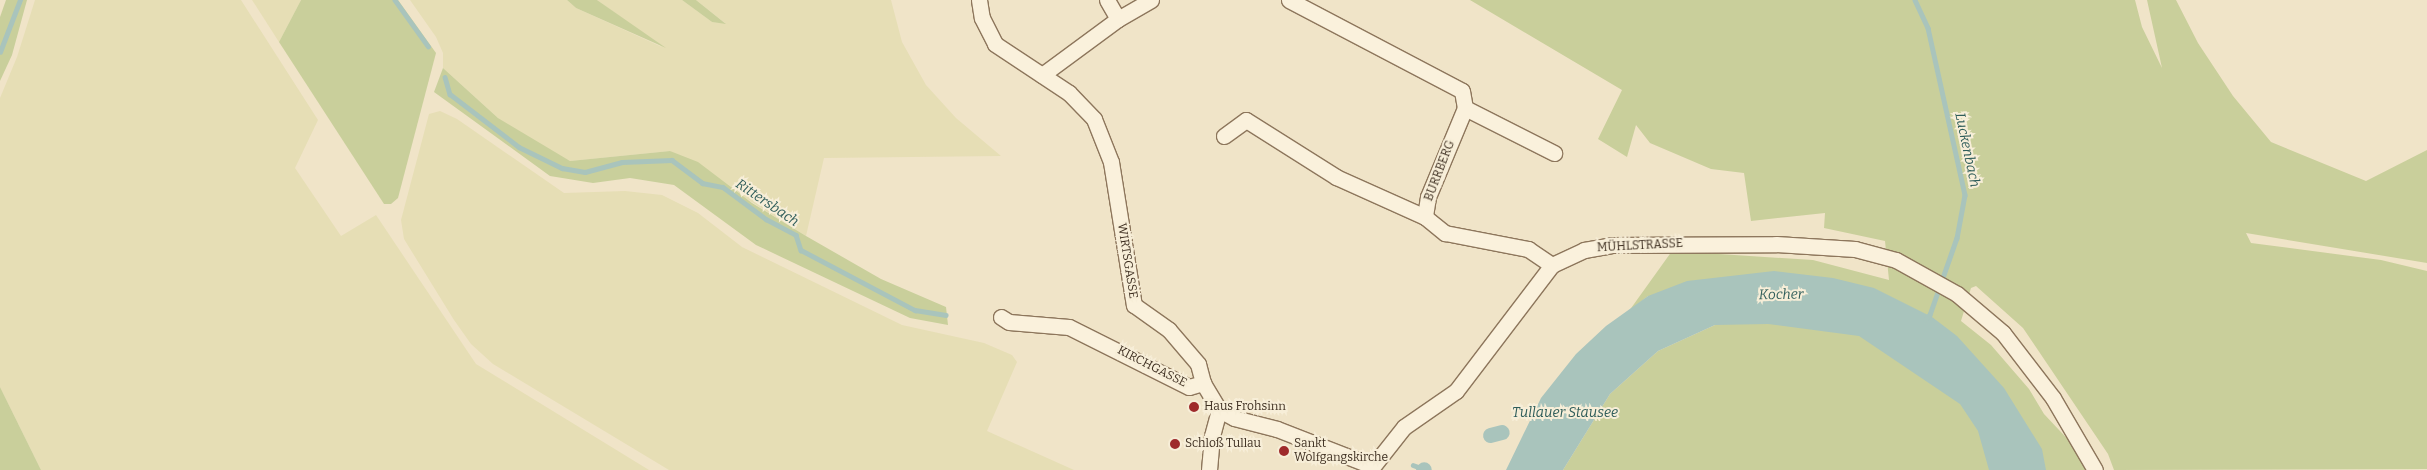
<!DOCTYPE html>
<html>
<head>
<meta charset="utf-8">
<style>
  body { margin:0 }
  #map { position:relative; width:2427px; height:470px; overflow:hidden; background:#f0e4c8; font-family:Bitter,serif }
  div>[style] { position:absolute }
  .farmland>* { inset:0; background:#e6deb5 }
  .green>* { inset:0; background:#c9cf9b }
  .water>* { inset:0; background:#a9c4bc }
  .stream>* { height:4.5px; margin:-2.25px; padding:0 2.25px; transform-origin:2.25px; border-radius:2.25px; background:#a9c4bc }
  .canal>* { height:15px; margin:-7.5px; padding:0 7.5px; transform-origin:7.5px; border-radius:7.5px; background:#a9c4bc }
  .roads { filter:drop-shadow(1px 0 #8d765c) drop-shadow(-1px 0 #8d765c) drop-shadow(0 1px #8d765c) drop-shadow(0 -1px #8d765c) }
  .minor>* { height:15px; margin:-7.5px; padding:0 7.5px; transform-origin:7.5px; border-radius:7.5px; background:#faf1dc }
  .dots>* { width:14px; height:14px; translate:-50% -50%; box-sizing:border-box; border:2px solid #f7eed8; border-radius:50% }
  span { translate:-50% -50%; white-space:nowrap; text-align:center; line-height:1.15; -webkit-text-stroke:4px #f7eed8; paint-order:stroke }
  .street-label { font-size:12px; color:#3d2e20 }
  .poi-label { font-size:12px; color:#3d2e20 }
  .left { translate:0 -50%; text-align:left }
  .water-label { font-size:14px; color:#2f5d5a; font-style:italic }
</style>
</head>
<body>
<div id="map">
  <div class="farmland">
    <i style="clip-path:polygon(35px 0,241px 0,318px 120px,295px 168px,341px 236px,376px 215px,476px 364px,649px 470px,41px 470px,0 387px,0 98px,17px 57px)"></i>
    <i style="clip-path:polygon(252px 0,301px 0,279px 42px)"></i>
    <i style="clip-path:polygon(410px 0,567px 0,576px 8px,662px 47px,597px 0,682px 0,712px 22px,725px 23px,696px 0,891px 0,902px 42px,926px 85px,956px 118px,1001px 156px,824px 158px,806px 236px,670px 151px,570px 161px,534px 143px,498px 118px,443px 68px,443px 53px,436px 37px)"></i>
    <i style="clip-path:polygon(440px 111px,457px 119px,564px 193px,625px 191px,662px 195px,698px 213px,742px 247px,902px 325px,984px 343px,1012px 355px,1017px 362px,987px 431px,1074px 470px,669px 470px,493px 364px,471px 344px,454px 320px,404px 239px,401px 220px,429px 114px)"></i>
  </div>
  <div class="green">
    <i style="clip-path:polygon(6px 0,27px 0,12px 55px,0 81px,0 17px)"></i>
    <i style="clip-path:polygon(301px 0,398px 0,436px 53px,398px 198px,391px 204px,384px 204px,279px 42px)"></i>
    <i style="clip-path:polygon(567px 0,597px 0,666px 48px,576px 8px)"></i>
    <i style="clip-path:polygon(682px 0,696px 0,726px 24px,712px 22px)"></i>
    <i style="clip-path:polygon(1470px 0,2135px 0,2142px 27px,2162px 68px,2147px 0,2176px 0,2198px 43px,2233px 96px,2271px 142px,2366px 181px,2427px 150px,2427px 263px,2246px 233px,2251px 243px,2381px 260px,2427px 271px,2427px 469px,2114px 470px,2108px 454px,2023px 328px,1976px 286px,1971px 288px,1961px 321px,1991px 345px,2029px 389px,2044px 414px,2075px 447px,2086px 470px,1563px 470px,1610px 394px,1658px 351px,1715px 325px,1648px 296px,1629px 311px,1672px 251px,1813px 260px,1889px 280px,1885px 241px,1824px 228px,1825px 213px,1751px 221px,1744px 173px,1711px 169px,1650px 143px,1636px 125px,1627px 157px,1598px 139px,1622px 90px)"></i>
    <i style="clip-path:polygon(443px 68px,498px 118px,570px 161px,670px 151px,698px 162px,752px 203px,806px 236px,881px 279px,946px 307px,948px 325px,910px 318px,756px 245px,674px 185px,630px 178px,593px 183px,550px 176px,434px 92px)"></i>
    <i style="clip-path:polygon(0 387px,41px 470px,0 470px)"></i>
  </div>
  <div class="water">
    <i style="clip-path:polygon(1774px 271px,1833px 278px,1874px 288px,1932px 317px,1957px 336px,2004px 388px,2042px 449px,2046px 470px,1989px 470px,1978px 431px,1960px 404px,1859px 336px,1768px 324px,1715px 325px,1658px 351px,1610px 394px,1563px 470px,1506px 470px,1541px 398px,1576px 354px,1606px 326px,1648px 296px,1687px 281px)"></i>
  </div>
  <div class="stream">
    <i style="left:395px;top:0;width:57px;rotate:54.3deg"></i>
    <i style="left:1915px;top:0;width:31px;rotate:65deg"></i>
    <i style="left:1928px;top:28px;width:171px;rotate:77.5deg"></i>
    <i style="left:1965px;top:195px;width:44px;rotate:100.5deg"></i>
    <i style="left:1957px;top:238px;width:82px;rotate:109.3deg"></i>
    <i style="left:1930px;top:315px;width:6px;rotate:135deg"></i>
    <i style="left:0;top:52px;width:56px;rotate:-69deg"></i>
    <i style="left:445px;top:77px;width:18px;rotate:74deg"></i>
    <i style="left:450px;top:94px;width:87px;rotate:37.5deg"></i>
    <i style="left:519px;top:147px;width:48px;rotate:26deg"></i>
    <i style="left:562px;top:168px;width:23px;rotate:10deg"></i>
    <i style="left:585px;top:172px;width:38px;rotate:-15deg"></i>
    <i style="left:622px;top:162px;width:50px;rotate:-2.3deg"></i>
    <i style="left:672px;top:160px;width:38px;rotate:37deg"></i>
    <i style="left:702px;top:183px;width:21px;rotate:11deg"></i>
    <i style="left:723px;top:187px;width:54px;rotate:36.7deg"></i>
    <i style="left:766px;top:219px;width:34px;rotate:28deg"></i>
    <i style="left:796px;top:235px;width:16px;rotate:72deg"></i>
    <i style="left:801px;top:250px;width:129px;rotate:27.8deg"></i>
    <i style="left:915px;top:310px;width:31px;rotate:9deg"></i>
    <i style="left:1413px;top:465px;width:12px;rotate:20deg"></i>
  </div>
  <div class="canal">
    <i style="left:1490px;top:435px;width:12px;rotate:-14deg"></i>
    <i style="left:1423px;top:470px;width:1px;rotate:-45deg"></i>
  </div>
  <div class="roads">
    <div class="minor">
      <i style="left:979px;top:0;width:18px;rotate:81deg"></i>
      <i style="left:982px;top:18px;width:29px;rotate:63deg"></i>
      <i style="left:995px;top:44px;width:89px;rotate:33.5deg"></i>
      <i style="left:1069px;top:93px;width:36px;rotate:46deg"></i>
      <i style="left:1094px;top:119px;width:46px;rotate:68.4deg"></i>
      <i style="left:1111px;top:162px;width:145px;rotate:80.9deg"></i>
      <i style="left:1134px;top:305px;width:43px;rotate:35.5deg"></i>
      <i style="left:1169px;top:330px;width:45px;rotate:49.5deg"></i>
      <i style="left:1198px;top:364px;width:20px;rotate:75deg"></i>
      <i style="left:1203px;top:383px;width:31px;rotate:59deg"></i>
      <i style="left:1219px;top:410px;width:17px;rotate:28deg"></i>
      <i style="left:1234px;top:418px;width:44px;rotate:14.3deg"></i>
      <i style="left:1277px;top:429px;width:102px;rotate:21.3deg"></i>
      <i style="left:1289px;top:0;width:195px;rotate:27.7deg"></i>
      <i style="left:1462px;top:91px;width:17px;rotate:80deg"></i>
      <i style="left:1465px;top:108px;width:96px;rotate:112.6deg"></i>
      <i style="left:1428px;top:197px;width:20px;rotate:99deg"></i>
      <i style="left:1425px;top:217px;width:26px;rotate:39deg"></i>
      <i style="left:1445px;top:233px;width:85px;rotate:10.9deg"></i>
      <i style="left:1528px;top:249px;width:29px;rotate:34deg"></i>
      <i style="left:1118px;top:19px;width:38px;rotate:-30deg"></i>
      <i style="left:1042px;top:75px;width:94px;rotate:-36.4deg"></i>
      <i style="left:1118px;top:19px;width:22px;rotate:-120deg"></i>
      <i style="left:1465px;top:108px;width:100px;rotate:26.8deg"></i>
      <i style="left:1224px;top:136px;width:27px;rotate:-36deg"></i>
      <i style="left:1246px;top:120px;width:107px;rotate:32.3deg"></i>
      <i style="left:1336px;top:177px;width:98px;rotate:24.2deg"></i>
      <i style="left:1001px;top:317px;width:9px;rotate:32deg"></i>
      <i style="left:1009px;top:322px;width:60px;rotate:4.8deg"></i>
      <i style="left:1069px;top:327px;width:134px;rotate:26.6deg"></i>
      <i style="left:1189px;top:387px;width:15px;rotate:-16deg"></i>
      <i style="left:1209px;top:470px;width:34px;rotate:-85deg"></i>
      <i style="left:1212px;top:436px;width:27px;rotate:-75deg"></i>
      <i style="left:1370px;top:470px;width:55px;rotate:-51.7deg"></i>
      <i style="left:1404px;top:427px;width:63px;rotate:-34.7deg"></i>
      <i style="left:1456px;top:391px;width:158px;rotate:-52.7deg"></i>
      <i style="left:1552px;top:265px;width:35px;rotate:-25deg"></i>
      <i style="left:1584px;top:250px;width:27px;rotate:-10deg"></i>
      <i style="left:1611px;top:245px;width:165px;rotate:-0.3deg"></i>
      <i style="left:1776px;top:244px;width:79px;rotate:3.6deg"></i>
      <i style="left:1855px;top:249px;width:42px;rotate:15deg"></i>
      <i style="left:1896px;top:260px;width:70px;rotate:29.1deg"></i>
      <i style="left:1957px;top:294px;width:60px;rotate:40.3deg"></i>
      <i style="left:2003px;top:333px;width:82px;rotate:52.4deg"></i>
      <i style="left:2053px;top:398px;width:83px;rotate:59.7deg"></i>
    </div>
  </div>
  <div class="dots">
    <i style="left:1194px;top:407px;background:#9e2a2b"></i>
    <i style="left:1175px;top:444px;background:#9e2a2b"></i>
    <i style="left:1284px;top:451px;background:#9e2a2b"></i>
  </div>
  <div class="street-label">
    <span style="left:1440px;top:171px;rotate:-69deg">BURRBERG</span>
    <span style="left:1640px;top:246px;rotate:-3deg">MÜHLSTRASSE</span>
    <span style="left:1127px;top:261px;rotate:81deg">WIRTSGASSE</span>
    <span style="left:1152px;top:367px;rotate:27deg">KIRCHGASSE</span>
  </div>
  <div class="poi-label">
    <span class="left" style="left:1204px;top:407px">Haus Frohsinn</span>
    <span class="left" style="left:1185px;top:444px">Schloß Tullau</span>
    <span class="left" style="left:1294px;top:451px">Sankt<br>Wolfgangskirche</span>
  </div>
  <div class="water-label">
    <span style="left:1967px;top:150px;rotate:78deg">Luckenbach</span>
    <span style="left:767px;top:203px;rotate:34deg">Rittersbach</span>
    <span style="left:1781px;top:295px;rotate:-1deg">Kocher</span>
    <span style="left:1565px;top:413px">Tullauer Stausee</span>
  </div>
</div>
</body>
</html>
